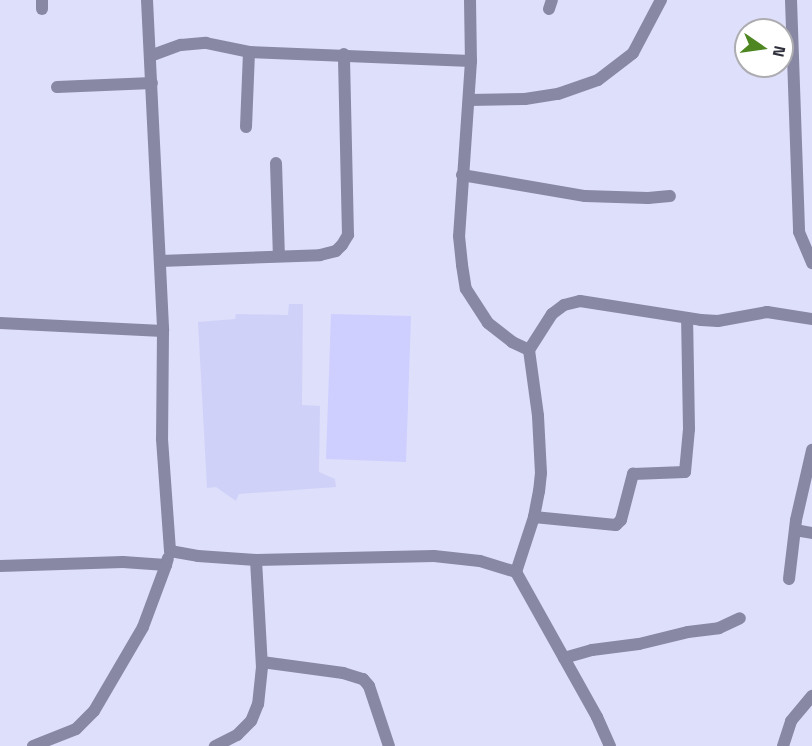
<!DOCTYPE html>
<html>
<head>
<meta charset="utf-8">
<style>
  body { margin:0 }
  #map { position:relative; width:812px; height:746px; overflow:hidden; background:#dedffa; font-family:"Titillium Web",sans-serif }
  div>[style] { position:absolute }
  .built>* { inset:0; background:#d0d1f9 }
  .green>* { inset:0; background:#cecfff }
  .minor>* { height:12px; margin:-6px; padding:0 6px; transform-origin:6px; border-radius:6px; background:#8888a4 }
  span { translate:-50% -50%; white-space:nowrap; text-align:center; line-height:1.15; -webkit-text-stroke:6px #fff; paint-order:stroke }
  .north { position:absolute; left:734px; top:18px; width:60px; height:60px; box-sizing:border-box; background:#fff; border:2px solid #acacb1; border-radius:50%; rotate:103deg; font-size:16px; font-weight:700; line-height:24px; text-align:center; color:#2f303c }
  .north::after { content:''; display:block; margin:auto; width:21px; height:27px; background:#4e8621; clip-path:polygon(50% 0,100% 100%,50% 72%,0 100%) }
</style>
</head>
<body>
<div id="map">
  <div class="built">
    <i style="clip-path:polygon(289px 304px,303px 304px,302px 405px,320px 406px,319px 472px,335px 479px,336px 487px,239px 494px,236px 501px,216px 487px,207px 488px,198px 322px,235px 319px,236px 314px,288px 315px)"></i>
  </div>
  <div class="green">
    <i style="clip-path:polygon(331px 314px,411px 316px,406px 462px,326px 459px)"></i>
  </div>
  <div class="minor">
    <i style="left:42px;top:0;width:9px;rotate:90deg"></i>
    <i style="left:147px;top:0;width:331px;rotate:87.2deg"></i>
    <i style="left:163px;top:331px;width:108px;rotate:90.5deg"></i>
    <i style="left:162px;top:439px;width:112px;rotate:85.9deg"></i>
    <i style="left:170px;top:551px;width:28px;rotate:10deg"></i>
    <i style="left:198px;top:556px;width:58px;rotate:3.9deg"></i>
    <i style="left:256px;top:560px;width:107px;rotate:86.8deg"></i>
    <i style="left:262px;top:667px;width:37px;rotate:96deg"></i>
    <i style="left:258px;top:704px;width:18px;rotate:112deg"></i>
    <i style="left:251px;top:721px;width:20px;rotate:135deg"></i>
    <i style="left:237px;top:735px;width:25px;rotate:153deg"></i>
    <i style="left:470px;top:0;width:61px;rotate:89.1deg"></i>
    <i style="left:471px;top:61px;width:175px;rotate:93.9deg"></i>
    <i style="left:459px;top:236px;width:29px;rotate:84deg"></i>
    <i style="left:462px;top:265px;width:24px;rotate:81deg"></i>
    <i style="left:466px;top:289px;width:40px;rotate:57.1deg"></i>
    <i style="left:488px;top:323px;width:31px;rotate:38deg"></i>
    <i style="left:512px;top:342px;width:19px;rotate:25deg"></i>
    <i style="left:529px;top:350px;width:67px;rotate:82.2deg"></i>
    <i style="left:538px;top:416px;width:57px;rotate:87deg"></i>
    <i style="left:541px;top:473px;width:18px;rotate:96deg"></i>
    <i style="left:539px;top:491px;width:26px;rotate:101deg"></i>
    <i style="left:534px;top:517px;width:58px;rotate:108.1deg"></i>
    <i style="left:791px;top:0;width:232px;rotate:88deg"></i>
    <i style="left:799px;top:232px;width:34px;rotate:67deg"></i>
    <i style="left:549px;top:9px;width:9px;rotate:-72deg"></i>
    <i style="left:150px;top:56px;width:33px;rotate:-20deg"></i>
    <i style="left:181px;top:45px;width:25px;rotate:-5deg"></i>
    <i style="left:206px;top:43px;width:44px;rotate:11.8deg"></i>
    <i style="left:249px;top:52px;width:222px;rotate:2.3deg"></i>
    <i style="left:57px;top:87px;width:95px;rotate:-2.4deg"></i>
    <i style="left:469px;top:100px;width:56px;rotate:-1deg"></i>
    <i style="left:525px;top:99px;width:33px;rotate:-9deg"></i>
    <i style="left:558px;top:94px;width:42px;rotate:-19.3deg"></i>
    <i style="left:598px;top:80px;width:44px;rotate:-37.6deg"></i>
    <i style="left:633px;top:53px;width:60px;rotate:-62.2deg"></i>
    <i style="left:246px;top:127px;width:75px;rotate:-87.7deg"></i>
    <i style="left:276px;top:163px;width:93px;rotate:88.2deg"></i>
    <i style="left:462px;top:175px;width:125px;rotate:9.7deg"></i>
    <i style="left:585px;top:196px;width:63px;rotate:1.8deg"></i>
    <i style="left:648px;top:198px;width:22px;rotate:-5deg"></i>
    <i style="left:160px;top:261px;width:160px;rotate:-2.1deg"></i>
    <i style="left:320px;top:255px;width:16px;rotate:-14deg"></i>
    <i style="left:336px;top:251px;width:8px;rotate:-45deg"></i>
    <i style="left:342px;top:245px;width:12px;rotate:-59deg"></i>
    <i style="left:348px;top:235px;width:181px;rotate:-91.3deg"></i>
    <i style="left:0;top:323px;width:163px;rotate:2.8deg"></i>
    <i style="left:529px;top:350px;width:43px;rotate:-57.4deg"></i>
    <i style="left:552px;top:314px;width:15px;rotate:-37deg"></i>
    <i style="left:564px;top:305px;width:16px;rotate:-14deg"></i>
    <i style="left:580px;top:301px;width:122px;rotate:8.9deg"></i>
    <i style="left:701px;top:320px;width:17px;rotate:3deg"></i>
    <i style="left:718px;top:321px;width:50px;rotate:-10.4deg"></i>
    <i style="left:767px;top:312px;width:46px;rotate:8.8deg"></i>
    <i style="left:534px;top:517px;width:82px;rotate:5.6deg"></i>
    <i style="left:616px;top:525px;width:7px;rotate:-45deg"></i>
    <i style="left:621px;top:520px;width:48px;rotate:-75.4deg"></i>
    <i style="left:633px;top:474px;width:52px;rotate:-2.2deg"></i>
    <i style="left:685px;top:472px;width:43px;rotate:-84.7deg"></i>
    <i style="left:689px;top:429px;width:111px;rotate:-91deg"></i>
    <i style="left:795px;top:530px;width:17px;rotate:10deg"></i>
    <i style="left:256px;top:560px;width:178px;rotate:-1.3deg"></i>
    <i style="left:434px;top:556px;width:46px;rotate:6.2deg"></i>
    <i style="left:480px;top:561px;width:38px;rotate:17deg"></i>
    <i style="left:516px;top:572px;width:166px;rotate:60.8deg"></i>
    <i style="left:597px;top:717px;width:32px;rotate:66deg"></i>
    <i style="left:0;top:566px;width:123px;rotate:-1.9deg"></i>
    <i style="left:123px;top:562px;width:43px;rotate:4deg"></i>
    <i style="left:166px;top:565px;width:7px;rotate:-74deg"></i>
    <i style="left:789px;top:579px;width:59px;rotate:-83.2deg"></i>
    <i style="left:796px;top:520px;width:72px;rotate:-77.1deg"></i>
    <i style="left:564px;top:658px;width:29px;rotate:-16deg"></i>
    <i style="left:592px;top:650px;width:47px;rotate:-7.3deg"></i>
    <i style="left:639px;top:644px;width:50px;rotate:-13.8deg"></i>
    <i style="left:688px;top:632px;width:31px;rotate:-7deg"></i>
    <i style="left:719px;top:628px;width:23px;rotate:-25deg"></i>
    <i style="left:262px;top:662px;width:82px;rotate:7.7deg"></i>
    <i style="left:343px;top:673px;width:21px;rotate:17deg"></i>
    <i style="left:363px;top:679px;width:9px;rotate:49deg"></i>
    <i style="left:369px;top:686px;width:63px;rotate:71.6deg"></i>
    <i style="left:33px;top:746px;width:46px;rotate:-21.6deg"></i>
    <i style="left:76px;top:729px;width:25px;rotate:-45deg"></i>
    <i style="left:94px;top:711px;width:97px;rotate:-59.7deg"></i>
    <i style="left:143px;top:627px;width:66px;rotate:-69.6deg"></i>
    <i style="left:783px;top:746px;width:26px;rotate:-72deg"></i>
    <i style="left:791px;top:721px;width:33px;rotate:-50deg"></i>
  </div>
  <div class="north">N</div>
</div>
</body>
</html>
